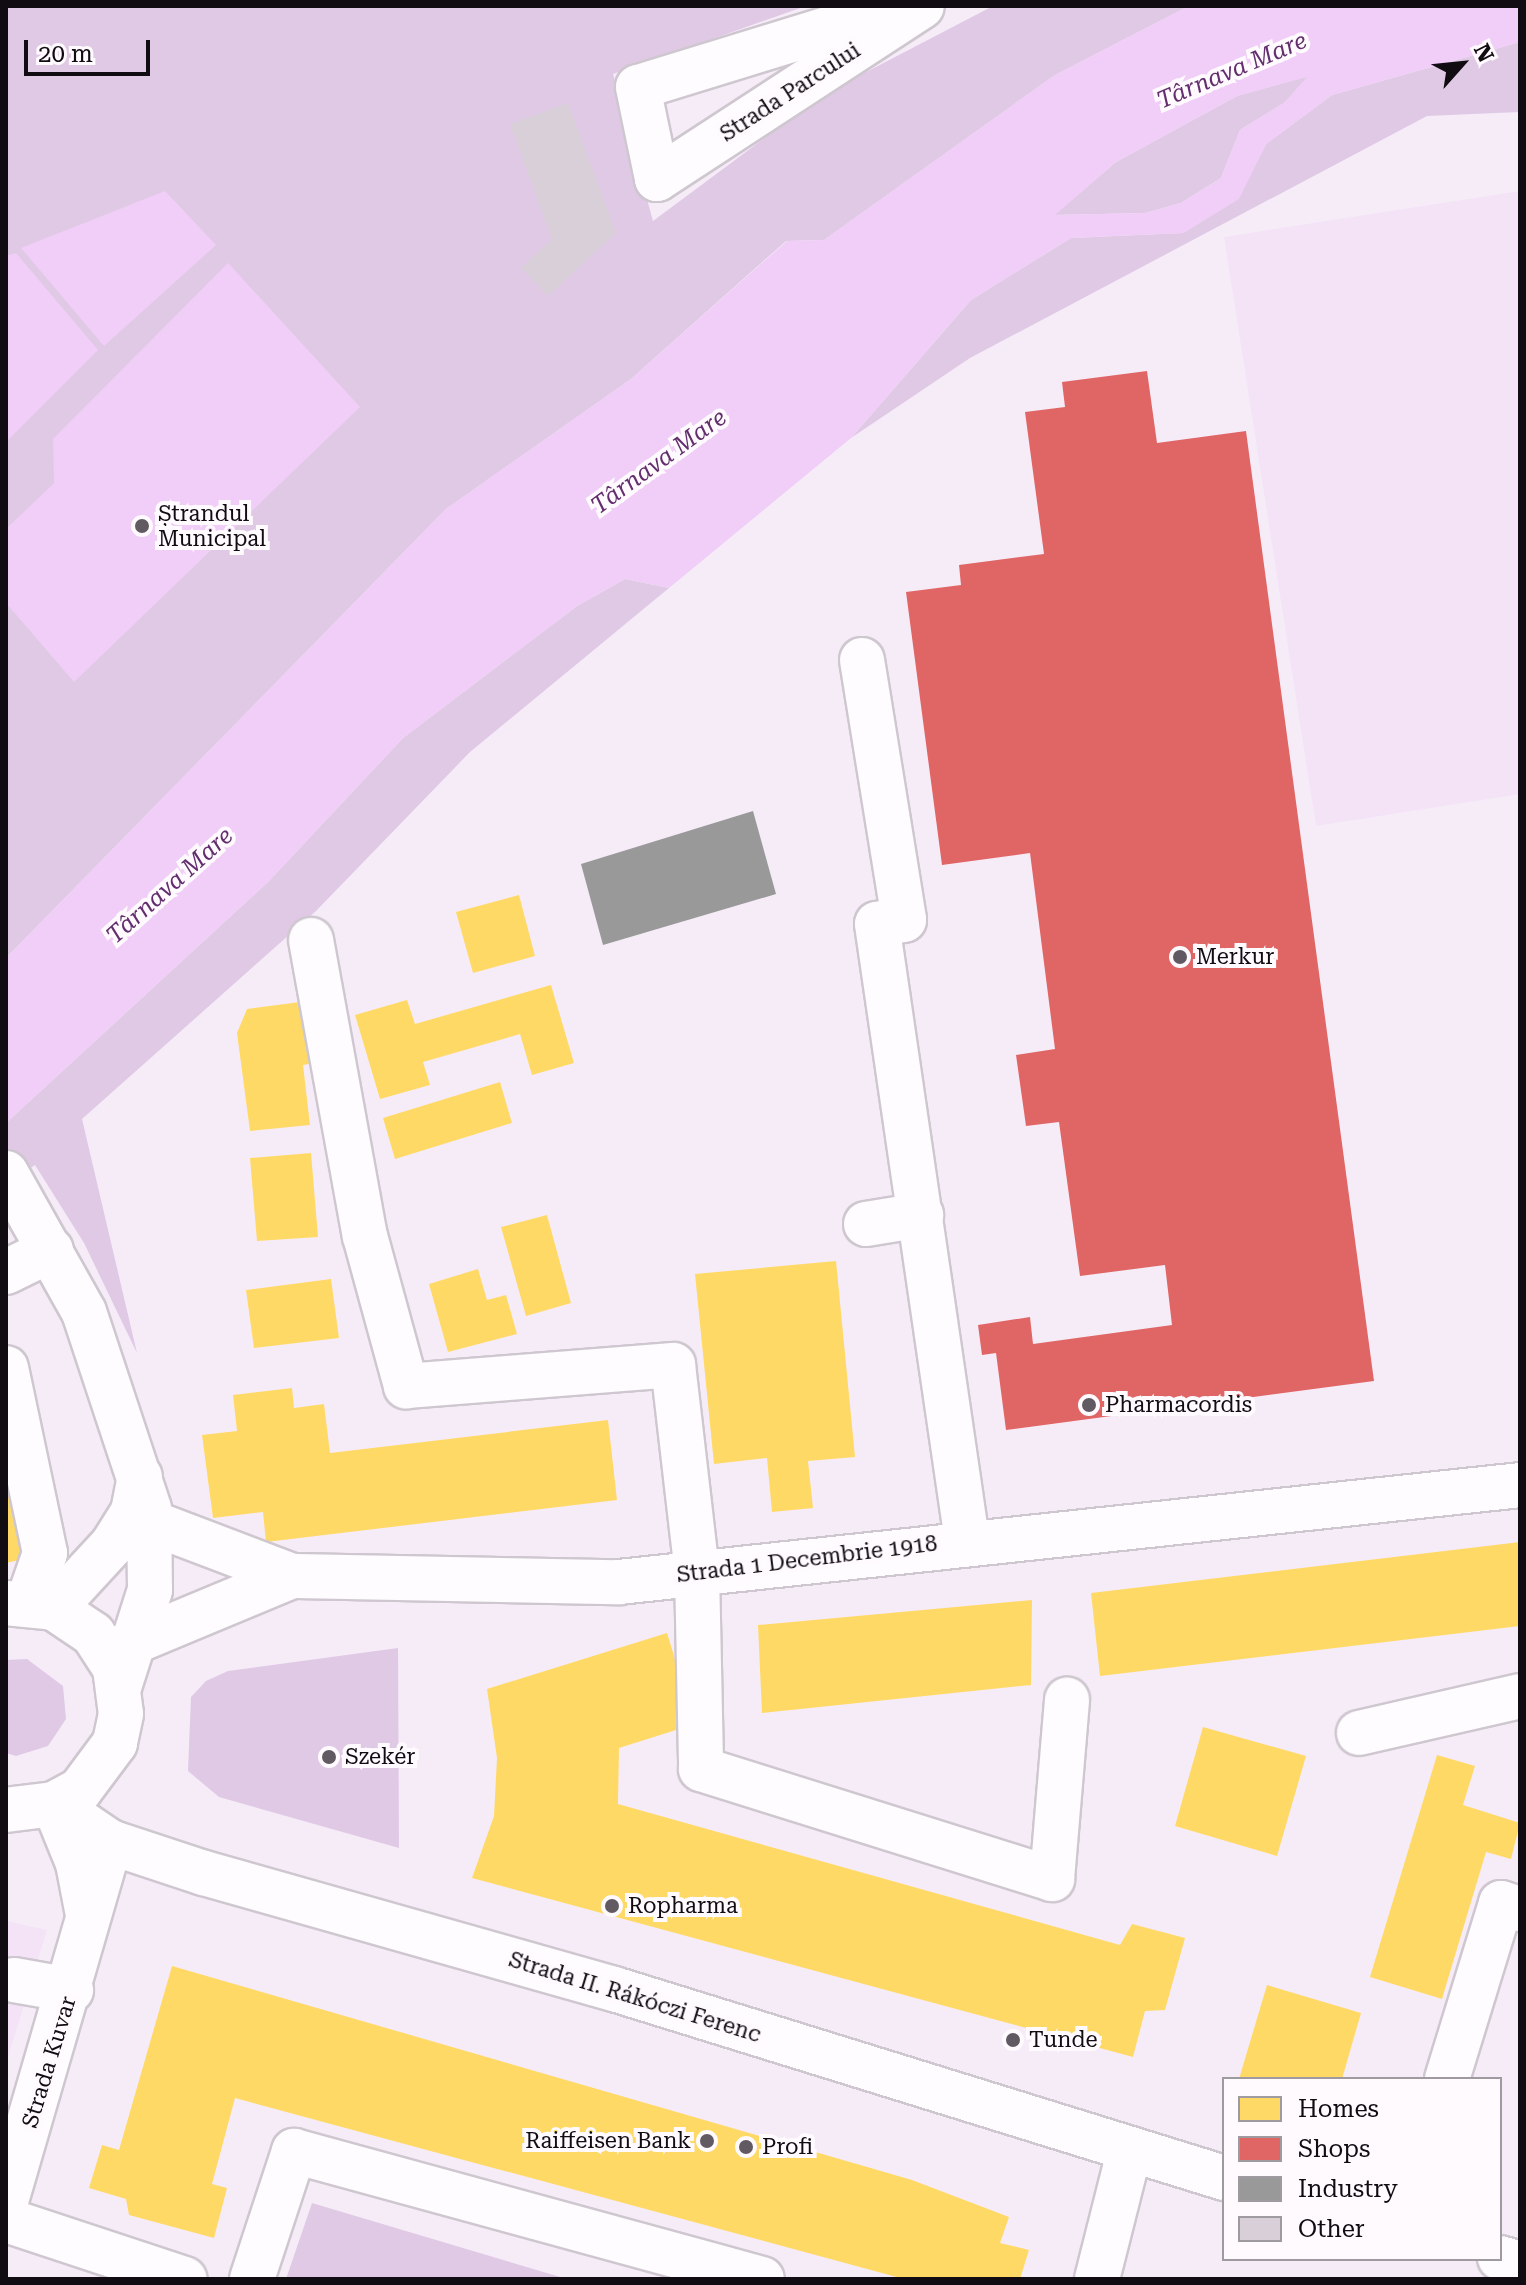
<!DOCTYPE html>
<html>
<head>
<meta charset="utf-8">
<style>
  body { margin:0 }
  #map { position:relative; width:1526px; height:2285px; overflow:hidden; background:#f6ecf8; font-family:"Roboto Serif",serif }
  div>[style] { position:absolute }
  .built>* { inset:0; background:#f4e2f7 }
  .green>* { inset:0; background:#e0c9e5 }
  .water>* { inset:0; background:#f0cef7 }
  .homes>* { inset:0; background:#ffd966 }
  .shops>* { inset:0; background:#e06666 }
  .industry>* { inset:0; background:#999 }
  .building>* { inset:0; background:#d8cfd9 }
  .roads { filter:drop-shadow(2px 0 #cfc7d0) drop-shadow(-2px 0 #cfc7d0) drop-shadow(0 2px #cfc7d0) drop-shadow(0 -2px #cfc7d0) }
  .minor>* { height:44px; margin:-22px; padding:0 22px; transform-origin:22px; border-radius:22px; background:#fefcfe }
  .major>* { height:44px; margin:-22px; padding:0 22px; transform-origin:22px; border-radius:22px; background:#fefcfe }
  .dots>* { width:22px; height:22px; translate:-50% -50%; box-sizing:border-box; border:4px solid #fefafe; border-radius:50% }
  span { translate:-50% -50%; white-space:nowrap; text-align:center; line-height:1.15; -webkit-text-stroke:8px #fefafe; paint-order:stroke }
  .street-label { font-size:22px; color:#110b12 }
  .poi-label { font-size:22px; color:#110b12 }
  .left { translate:0 -50%; text-align:left }
  .right { translate:-100% -50%; text-align:right }
  .water-label { font-size:24px; color:#622e6d; font-style:italic }
  .frame { position:absolute; inset:0; border:8px solid #110b12; pointer-events:none }
  .legend { position:absolute; left:1222px; top:2077px; width:280px; height:184px; box-sizing:border-box; background:#fefafe; border:2px solid #9f9aa0; margin:0; padding:10px 14px; list-style:none; font-size:24px; color:#110b12 }
  .legend li { display:flex; align-items:center; gap:16px; height:40px }
  .legend b { width:40px; border:2px solid #9f9aa0 }
  .north { position:absolute; left:1422px; top:24px; width:80px; height:80px; -webkit-text-stroke:6px #fefafe; paint-order:stroke; rotate:63deg; font-size:22px; font-weight:700; line-height:32px; text-align:center; color:#110b12 }
  .north::after { content:''; display:block; margin:auto; width:28px; height:36px; background:#110b12; clip-path:polygon(50% 0,100% 100%,50% 72%,0 100%) }
  .scale { position:absolute; left:24px; top:40px; width:126px; height:36px; box-sizing:border-box; border:4px solid #110b12; border-top:0; padding-left:10px; font-size:24px; line-height:28px; white-space:nowrap; color:#110b12; -webkit-text-stroke:6px #fefafe; paint-order:stroke }
</style>
</head>
<body>
<div id="map">
  <div class="built">
    <i style="clip-path:polygon(1520px 191px,1520px 794px,1316px 826px,1224px 237px)"></i>
    <i style="clip-path:polygon(6px 1921px,47px 1930px,6px 2064px)"></i>
  </div>
  <div class="green">
    <i style="clip-path:polygon(6px 6px,806px 6px,613px 74px,653px 221px,824px 94px,993px 6px,1189px 6px,1055px 75px,824px 240px,786px 241px,631px 379px,446px 509px,6px 958px)"></i>
    <i style="clip-path:polygon(1520px 42px,1520px 112px,1427px 116px,970px 358px,851px 438px,971px 300px,1071px 238px,1183px 233px,1238px 199px,1266px 144px,1332px 95px)"></i>
    <i style="clip-path:polygon(1309px 76px,1284px 103px,1240px 130px,1221px 178px,1181px 203px,1145px 213px,1054px 215px,1116px 162px,1237px 96px)"></i>
    <i style="clip-path:polygon(625px 579px,669px 588px,470px 752px,316px 911px,82px 1119px,137px 1353px,84px 1243px,35px 1165px,6px 1184px,6px 1123px,268px 882px,403px 738px,577px 606px)"></i>
    <i style="clip-path:polygon(398px 1648px,399px 1848px,219px 1797px,188px 1771px,191px 1697px,206px 1681px,228px 1671px)"></i>
    <i style="clip-path:polygon(27px 1659px,63px 1686px,66px 1719px,48px 1746px,16px 1756px,6px 1753px,6px 1660px)"></i>
    <i style="clip-path:polygon(312px 2203px,567px 2279px,286px 2279px)"></i>
  </div>
  <div class="water">
    <i style="clip-path:polygon(evenodd,1189px 6px,1520px 6px,1520px 42px,1332px 95px,1266px 144px,1239px 199px,1183px 233px,1071px 238px,971px 300px,851px 438px,669px 588px,625px 579px,577px 606px,403px 738px,268px 882px,6px 1123px,6px 958px,446px 509px,631px 379px,787px 241px,824px 240px,1055px 75px,1189px 6px,1307px 77px,1284px 103px,1240px 130px,1221px 178px,1181px 203px,1145px 213px,1055px 215px,1116px 162px,1237px 96px,1307px 77px)"></i>
    <i style="clip-path:polygon(165px 191px,216px 245px,104px 346px,21px 248px)"></i>
    <i style="clip-path:polygon(16px 253px,98px 350px,6px 442px,6px 256px)"></i>
    <i style="clip-path:polygon(228px 263px,360px 407px,74px 682px,6px 603px,6px 529px,54px 483px,53px 439px)"></i>
  </div>
  <div class="homes">
    <i style="clip-path:polygon(519px 895px,535px 956px,473px 973px,456px 912px)"></i>
    <i style="clip-path:polygon(551px 985px,574px 1063px,532px 1075px,520px 1034px,423px 1062px,430px 1085px,380px 1099px,355px 1015px,407px 1000px,415px 1024px)"></i>
    <i style="clip-path:polygon(308px 1001px,319px 1062px,303px 1065px,310px 1125px,250px 1131px,237px 1033px,247px 1009px)"></i>
    <i style="clip-path:polygon(500px 1082px,512px 1123px,395px 1159px,383px 1118px)"></i>
    <i style="clip-path:polygon(311px 1153px,318px 1237px,257px 1241px,250px 1158px)"></i>
    <i style="clip-path:polygon(547px 1215px,571px 1303px,526px 1316px,501px 1227px)"></i>
    <i style="clip-path:polygon(836px 1261px,855px 1457px,808px 1461px,813px 1508px,772px 1512px,767px 1458px,714px 1464px,695px 1274px)"></i>
    <i style="clip-path:polygon(478px 1269px,487px 1300px,506px 1295px,517px 1334px,448px 1352px,429px 1284px)"></i>
    <i style="clip-path:polygon(331px 1279px,339px 1338px,254px 1348px,246px 1290px)"></i>
    <i style="clip-path:polygon(292px 1388px,294px 1408px,324px 1404px,330px 1453px,608px 1420px,617px 1500px,266px 1542px,263px 1512px,213px 1518px,202px 1435px,237px 1431px,233px 1395px)"></i>
    <i style="clip-path:polygon(6px 1484px,24px 1559px,6px 1563px)"></i>
    <i style="clip-path:polygon(1520px 1542px,1520px 1626px,1100px 1676px,1091px 1593px)"></i>
    <i style="clip-path:polygon(1032px 1600px,1031px 1685px,762px 1713px,758px 1625px)"></i>
    <i style="clip-path:polygon(667px 1633px,695px 1724px,619px 1748px,618px 1804px,1120px 1945px,1132px 1924px,1185px 1938px,1165px 2010px,1145px 2011px,1133px 2057px,472px 1878px,494px 1816px,497px 1758px,487px 1689px)"></i>
    <i style="clip-path:polygon(1203px 1727px,1306px 1756px,1277px 1856px,1175px 1826px)"></i>
    <i style="clip-path:polygon(1437px 1755px,1475px 1766px,1463px 1805px,1520px 1823px,1511px 1859px,1486px 1852px,1442px 1999px,1370px 1977px)"></i>
    <i style="clip-path:polygon(172px 1966px,912px 2180px,1009px 2217px,1000px 2243px,1029px 2250px,1020px 2279px,904px 2279px,235px 2098px,212px 2184px,227px 2188px,214px 2238px,129px 2215px,126px 2199px,89px 2188px,102px 2145px,119px 2150px)"></i>
    <i style="clip-path:polygon(1267px 1985px,1361px 2013px,1342px 2079px,1239px 2079px)"></i>
  </div>
  <div class="shops">
    <i style="clip-path:polygon(1147px 371px,1157px 443px,1246px 431px,1374px 1381px,1006px 1430px,996px 1353px,982px 1355px,978px 1325px,1030px 1317px,1033px 1344px,1172px 1325px,1165px 1265px,1080px 1276px,1059px 1122px,1026px 1126px,1016px 1055px,1055px 1049px,1030px 853px,942px 865px,906px 592px,961px 585px,959px 565px,1044px 554px,1025px 412px,1065px 407px,1062px 382px)"></i>
  </div>
  <div class="industry">
    <i style="clip-path:polygon(753px 811px,776px 894px,603px 945px,581px 864px)"></i>
  </div>
  <div class="building">
    <i style="clip-path:polygon(568px 103px,616px 233px,548px 296px,521px 268px,552px 239px,510px 124px)"></i>
  </div>
  <div class="roads">
    <div class="minor">
      <i style="left:902px;top:6px;width:276px;rotate:162.9deg"></i>
      <i style="left:638px;top:87px;width:94px;rotate:78.3deg"></i>
      <i style="left:657px;top:179px;width:316px;rotate:-33.1deg"></i>
      <i style="left:862px;top:660px;width:263px;rotate:80.8deg"></i>
      <i style="left:904px;top:920px;width:27px;rotate:172deg"></i>
      <i style="left:877px;top:924px;width:623px;rotate:81.69deg"></i>
      <i style="left:311px;top:940px;width:301px;rotate:79.7deg"></i>
      <i style="left:365px;top:1236px;width:156px;rotate:74.7deg"></i>
      <i style="left:406px;top:1386px;width:268px;rotate:-4.5deg"></i>
      <i style="left:673px;top:1365px;width:207px;rotate:83.4deg"></i>
      <i style="left:697px;top:1571px;width:198px;rotate:88.8deg"></i>
      <i style="left:701px;top:1769px;width:368px;rotate:17.4deg"></i>
      <i style="left:1052px;top:1879px;width:180px;rotate:-85.2deg"></i>
      <i style="left:866px;top:1224px;width:56px;rotate:-9.3deg"></i>
      <i style="left:6px;top:1272px;width:50px;rotate:-26.1deg"></i>
      <i style="left:6px;top:1368px;width:189px;rotate:78.1deg"></i>
      <i style="left:45px;top:1553px;width:52px;rotate:109.1deg"></i>
      <i style="left:1359px;top:1733px;width:165px;rotate:-12.9deg"></i>
      <i style="left:54px;top:1804px;width:64px;rotate:67.9deg"></i>
      <i style="left:78px;top:1863px;width:53px;rotate:79.1deg"></i>
      <i style="left:14px;top:1980px;width:58px;rotate:10deg"></i>
      <i style="left:1447px;top:2079px;width:184px;rotate:-72.9deg"></i>
      <i style="left:1501px;top:1903px;width:20px;rotate:18deg"></i>
      <i style="left:6px;top:2201px;width:374px;rotate:-73.8deg"></i>
      <i style="left:6px;top:2220px;width:188px;rotate:18.3deg"></i>
      <i style="left:252px;top:2279px;width:135px;rotate:-71.8deg"></i>
      <i style="left:294px;top:2151px;width:485px;rotate:15.3deg"></i>
      <i style="left:1097px;top:2279px;width:134px;rotate:-75.8deg"></i>
    </div>
    <div class="major">
      <i style="left:6px;top:1173px;width:159px;rotate:60.7deg"></i>
      <i style="left:84px;top:1312px;width:207px;rotate:71.7deg"></i>
      <i style="left:149px;top:1509px;width:81px;rotate:89.3deg"></i>
      <i style="left:150px;top:1590px;width:99px;rotate:107.7deg"></i>
      <i style="left:150px;top:1522px;width:152px;rotate:20.8deg"></i>
      <i style="left:6px;top:1603px;width:48px;rotate:5.9deg"></i>
      <i style="left:54px;top:1608px;width:47px;rotate:33.7deg"></i>
      <i style="left:93px;top:1634px;width:40px;rotate:57.1deg"></i>
      <i style="left:115px;top:1668px;width:46px;rotate:82.6deg"></i>
      <i style="left:121px;top:1714px;width:30px;rotate:102deg"></i>
      <i style="left:115px;top:1743px;width:59px;rotate:126.7deg"></i>
      <i style="left:80px;top:1790px;width:30px;rotate:152deg"></i>
      <i style="left:54px;top:1804px;width:48px;rotate:172.9deg"></i>
      <i style="left:54px;top:1608px;width:87px;rotate:-47.3deg"></i>
      <i style="left:113px;top:1544px;width:38px;rotate:-58deg"></i>
      <i style="left:133px;top:1512px;width:36px;rotate:-79deg"></i>
      <i style="left:107px;top:1653px;width:200px;rotate:-22.6deg"></i>
      <i style="left:292px;top:1576px;width:327px;rotate:1.1deg"></i>
      <i style="left:619px;top:1582px;width:906px;rotate:-6.14deg"></i>
      <i style="left:54px;top:1804px;width:68px;rotate:34.2deg"></i>
      <i style="left:110px;top:1842px;width:99px;rotate:18.3deg"></i>
      <i style="left:204px;top:1873px;width:426px;rotate:15.8deg"></i>
      <i style="left:614px;top:1989px;width:639px;rotate:17.21deg"></i>
      <i style="left:1500px;top:2258px;width:21px;rotate:17deg"></i>
    </div>
  </div>
  <div class="dots">
    <i style="left:142px;top:526px;background:#615a62"></i>
    <i style="left:1180px;top:957px;background:#615a62"></i>
    <i style="left:1089px;top:1405px;background:#615a62"></i>
    <i style="left:329px;top:1757px;background:#615a62"></i>
    <i style="left:612px;top:1906px;background:#615a62"></i>
    <i style="left:1013px;top:2040px;background:#615a62"></i>
    <i style="left:707px;top:2141px;background:#615a62"></i>
    <i style="left:746px;top:2147px;background:#615a62"></i>
  </div>
  <div class="street-label">
    <span style="left:790px;top:92px;rotate:-33deg">Strada Parcului</span>
    <span style="left:807px;top:1559px;rotate:-7deg">Strada 1 Decembrie 1918</span>
    <span style="left:635px;top:1997px;rotate:17deg">Strada II. Rákóczi Ferenc</span>
    <span style="left:49px;top:2062px;rotate:-73deg">Strada Kuvar</span>
  </div>
  <div class="poi-label">
    <span class="left" style="left:158px;top:526px">Ștrandul<br>Municipal</span>
    <span class="left" style="left:1196px;top:957px">Merkur</span>
    <span class="left" style="left:1105px;top:1405px">Pharmacordis</span>
    <span class="left" style="left:345px;top:1757px">Szekér</span>
    <span class="left" style="left:628px;top:1906px">Ropharma</span>
    <span class="left" style="left:1029px;top:2040px">Tunde</span>
    <span class="right" style="left:691px;top:2141px">Raiffeisen Bank</span>
    <span class="left" style="left:762px;top:2147px">Profi</span>
  </div>
  <div class="water-label">
    <span style="left:1232px;top:71px;rotate:-23deg">Târnava Mare</span>
    <span style="left:659px;top:462px;rotate:-36deg">Târnava Mare</span>
    <span style="left:170px;top:886px;rotate:-42deg">Târnava Mare</span>
  </div>
  <div class="frame"></div>
  <ul class="legend">
  <li><b style="height:22px;background:#ffd966"></b>Homes</li>
  <li><b style="height:22px;background:#e06666"></b>Shops</li>
  <li><b style="height:22px;background:#999"></b>Industry</li>
  <li><b style="height:22px;background:#d8cfd9"></b>Other</li>
  </ul>
  <div class="north">N</div>
  <div class="scale">20 m</div>
</div>
</body>
</html>
